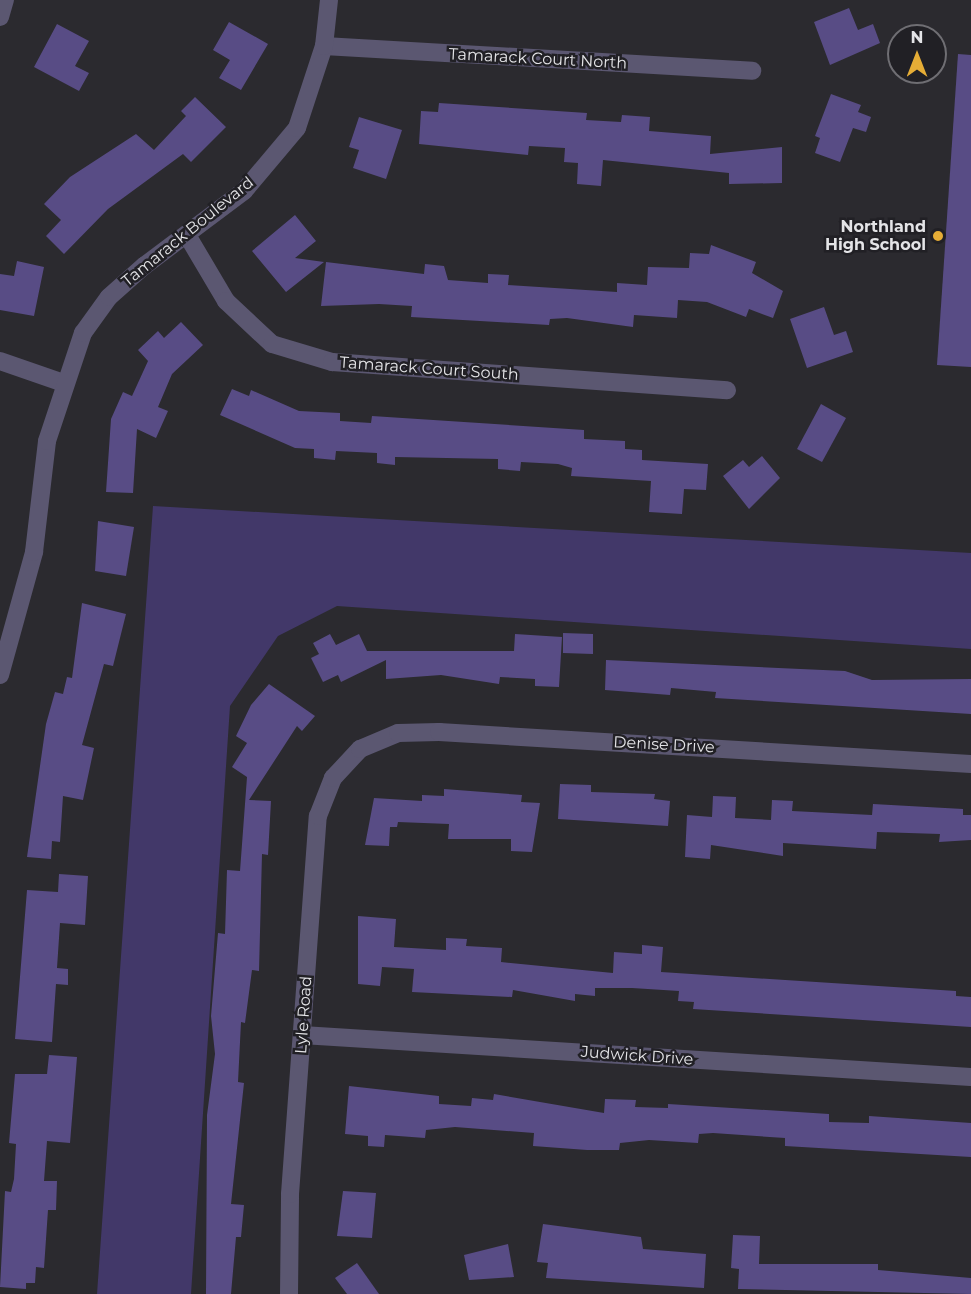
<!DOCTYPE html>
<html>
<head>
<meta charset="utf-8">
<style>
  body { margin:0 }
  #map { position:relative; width:971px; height:1294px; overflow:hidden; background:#2b2a2f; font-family:Montserrat,sans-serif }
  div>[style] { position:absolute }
  .green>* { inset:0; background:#423869 }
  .building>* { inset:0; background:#584c85 }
  .minor>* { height:18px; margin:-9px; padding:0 9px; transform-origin:9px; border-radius:9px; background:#5b5771 }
  .dots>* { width:16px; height:16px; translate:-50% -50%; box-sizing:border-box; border:3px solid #212025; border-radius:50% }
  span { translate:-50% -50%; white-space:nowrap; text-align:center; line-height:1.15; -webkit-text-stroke:5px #212025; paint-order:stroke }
  .street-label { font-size:16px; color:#e4e4e7 }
  .poi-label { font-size:16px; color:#e4e4e7; font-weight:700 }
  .right { translate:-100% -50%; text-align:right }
  .north { position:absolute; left:887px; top:24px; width:60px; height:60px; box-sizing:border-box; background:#212025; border:2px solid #6f6e73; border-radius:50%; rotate:0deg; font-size:16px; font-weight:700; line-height:24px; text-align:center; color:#e4e4e7 }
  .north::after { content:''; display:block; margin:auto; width:21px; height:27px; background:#e6ad36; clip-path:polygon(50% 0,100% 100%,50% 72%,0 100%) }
</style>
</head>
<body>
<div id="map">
  <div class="green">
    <i style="clip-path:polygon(153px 506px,971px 553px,971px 649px,337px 606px,278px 636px,230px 706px,191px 1294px,97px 1294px)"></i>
  </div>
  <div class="building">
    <i style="clip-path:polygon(849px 8px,858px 30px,873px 24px,880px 43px,830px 65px,814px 22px)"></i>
    <i style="clip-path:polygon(229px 22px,268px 44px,241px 90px,219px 78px,230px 60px,213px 50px)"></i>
    <i style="clip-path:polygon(57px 24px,89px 41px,75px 66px,89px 73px,79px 91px,34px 67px)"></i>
    <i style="clip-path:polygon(958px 54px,971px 55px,971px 367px,937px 365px)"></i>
    <i style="clip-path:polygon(831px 94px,861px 105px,858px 112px,871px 117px,866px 132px,853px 128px,840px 162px,815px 153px,820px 138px,815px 136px)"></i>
    <i style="clip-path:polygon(195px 97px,226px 127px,191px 162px,183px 154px,108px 209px,64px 254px,46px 236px,61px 220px,44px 204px,70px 177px,136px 134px,154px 150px,186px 116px,181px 111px)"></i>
    <i style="clip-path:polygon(439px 103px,587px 113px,586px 120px,621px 122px,622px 115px,650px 117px,649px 131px,711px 136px,710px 154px,782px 147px,782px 183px,729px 184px,729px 173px,603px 160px,601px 186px,577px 184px,578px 163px,564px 162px,565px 148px,529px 146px,528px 155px,419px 144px,421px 111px,438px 112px)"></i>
    <i style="clip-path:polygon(359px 117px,402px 130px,386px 179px,353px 168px,359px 150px,349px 147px)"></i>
    <i style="clip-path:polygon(295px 215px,316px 241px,295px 258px,324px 262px,286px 292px,252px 251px)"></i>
    <i style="clip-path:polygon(711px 245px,756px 262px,752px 273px,783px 291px,773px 318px,749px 309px,746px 317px,707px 302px,678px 300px,677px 318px,634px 315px,633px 327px,567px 318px,550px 319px,549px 325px,411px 317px,412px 306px,379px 304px,321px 306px,326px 262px,424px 274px,425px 264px,444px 266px,448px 280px,488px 283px,488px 274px,509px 275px,508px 285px,617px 292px,617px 283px,647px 285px,648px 267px,689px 268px,690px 253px,709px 254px)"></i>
    <i style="clip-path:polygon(17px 261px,44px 267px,34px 316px,0 310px,0 274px,14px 276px)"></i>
    <i style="clip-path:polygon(824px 307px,834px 335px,846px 331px,853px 352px,807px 368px,790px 319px)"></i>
    <i style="clip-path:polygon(181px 322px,203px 345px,172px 374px,158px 407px,168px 411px,156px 438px,137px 429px,133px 493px,106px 492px,111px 419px,123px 392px,132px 396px,148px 361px,138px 350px,158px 331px,164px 338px)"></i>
    <i style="clip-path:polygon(232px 389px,249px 396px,251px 390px,299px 411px,340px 413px,340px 421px,371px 423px,372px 416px,584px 430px,584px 439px,625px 441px,625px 449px,642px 450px,642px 460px,708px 464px,706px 490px,684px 489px,682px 514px,649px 512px,651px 481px,571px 476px,572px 468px,558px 464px,521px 462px,520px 471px,498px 469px,498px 459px,395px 457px,395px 465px,377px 463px,377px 453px,336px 451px,335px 460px,314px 458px,314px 449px,295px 448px,220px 415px)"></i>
    <i style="clip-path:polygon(821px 404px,846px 418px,822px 462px,797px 449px)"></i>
    <i style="clip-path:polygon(762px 456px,780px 478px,749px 509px,723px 476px,743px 460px,749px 467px)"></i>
    <i style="clip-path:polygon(98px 521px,134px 527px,126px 576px,95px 571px)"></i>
    <i style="clip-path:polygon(82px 603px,126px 614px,113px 666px,104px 664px,82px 745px,94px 748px,83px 800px,63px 796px,60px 842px,52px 841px,51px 859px,27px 857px,46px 724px,55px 692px,63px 694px,67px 677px,72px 678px)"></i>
    <i style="clip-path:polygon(563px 633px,593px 634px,593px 654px,563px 653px)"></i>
    <i style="clip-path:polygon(330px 634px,336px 645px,359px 634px,367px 651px,514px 651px,515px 634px,562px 637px,559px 687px,535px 686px,535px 679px,500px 677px,499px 684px,441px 675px,386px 679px,386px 660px,341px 682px,338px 675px,323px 682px,311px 658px,319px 654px,313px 643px)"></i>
    <i style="clip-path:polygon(606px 660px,845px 671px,872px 680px,971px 679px,971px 714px,715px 698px,716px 692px,671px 688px,670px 695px,605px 690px)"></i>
    <i style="clip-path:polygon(269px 684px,315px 716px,302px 731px,297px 726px,249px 800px,271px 801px,268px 855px,262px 854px,259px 971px,252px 970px,245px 1023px,241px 1022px,238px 1082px,244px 1083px,231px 1204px,244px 1205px,241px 1237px,236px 1237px,231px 1294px,206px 1294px,207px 1115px,215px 1054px,211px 1016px,218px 933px,225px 934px,227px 870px,240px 871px,247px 777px,232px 767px,247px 743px,236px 736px,251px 705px)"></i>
    <i style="clip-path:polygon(560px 784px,591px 785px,591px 792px,655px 794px,654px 799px,670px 801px,668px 826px,558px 819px)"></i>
    <i style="clip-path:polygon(444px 789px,522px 795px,521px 802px,540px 803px,532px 852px,511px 851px,511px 839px,448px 839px,449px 824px,398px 822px,397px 827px,390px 827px,389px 846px,365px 845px,374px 798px,422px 801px,422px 795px,444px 796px)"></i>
    <i style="clip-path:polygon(713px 796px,736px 797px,735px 818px,771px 820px,772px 800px,793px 801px,792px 811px,872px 815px,873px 804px,963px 809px,963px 815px,971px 815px,971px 840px,939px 842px,940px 834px,877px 832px,876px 849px,783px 843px,783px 856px,711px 845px,710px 859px,685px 857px,687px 815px,712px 817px)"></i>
    <i style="clip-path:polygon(59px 874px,88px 876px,85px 925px,60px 923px,57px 968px,68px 969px,68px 985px,56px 984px,52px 1042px,15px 1039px,27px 890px,58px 892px)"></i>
    <i style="clip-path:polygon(358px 916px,396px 919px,394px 947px,446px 950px,446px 938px,467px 939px,466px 946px,502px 948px,501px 962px,613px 973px,614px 952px,642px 954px,642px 945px,663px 947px,661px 972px,956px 991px,956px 996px,971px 997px,971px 1027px,693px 1009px,694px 1002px,678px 1001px,679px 991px,632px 988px,595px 988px,595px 996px,575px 994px,575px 1001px,513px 990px,512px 997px,412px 992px,414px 969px,382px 967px,380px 986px,358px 984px)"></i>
    <i style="clip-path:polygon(49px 1055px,77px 1057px,70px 1143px,47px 1141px,44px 1181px,57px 1181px,56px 1210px,48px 1210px,44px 1268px,36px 1267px,35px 1283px,26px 1283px,26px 1289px,0 1287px,5px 1191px,11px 1192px,14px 1179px,16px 1144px,9px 1143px,15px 1074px,47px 1074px)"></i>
    <i style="clip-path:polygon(349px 1086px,439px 1096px,439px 1104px,471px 1106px,472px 1098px,493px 1100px,494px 1094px,604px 1113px,605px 1099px,636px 1100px,635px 1107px,668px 1108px,668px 1104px,829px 1114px,829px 1122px,869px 1123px,869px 1116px,971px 1123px,971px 1157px,785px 1146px,785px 1138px,713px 1133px,699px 1134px,698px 1143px,649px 1140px,620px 1143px,619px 1150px,587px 1150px,533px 1146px,534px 1133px,455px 1127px,426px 1130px,425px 1138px,385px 1135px,384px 1147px,368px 1146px,368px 1136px,345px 1134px)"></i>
    <i style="clip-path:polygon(343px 1191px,376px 1193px,372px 1238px,337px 1236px)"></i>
    <i style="clip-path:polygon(543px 1224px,641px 1237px,643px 1249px,706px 1254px,704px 1288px,546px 1278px,548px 1263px,537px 1262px)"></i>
    <i style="clip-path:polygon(733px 1235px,760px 1236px,759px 1264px,878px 1264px,878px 1270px,971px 1278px,971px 1294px,738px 1289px,739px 1269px,731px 1268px)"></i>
    <i style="clip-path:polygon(508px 1244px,514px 1277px,469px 1280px,464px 1255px)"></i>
    <i style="clip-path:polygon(357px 1263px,379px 1294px,347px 1294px,335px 1278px)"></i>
  </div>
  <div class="minor">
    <i style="left:0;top:17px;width:18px;rotate:-74deg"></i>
    <i style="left:324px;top:46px;width:429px;rotate:3.3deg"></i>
    <i style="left:187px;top:235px;width:77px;rotate:59.4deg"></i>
    <i style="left:226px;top:301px;width:63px;rotate:43.1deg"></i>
    <i style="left:272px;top:344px;width:63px;rotate:16.7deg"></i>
    <i style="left:332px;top:362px;width:396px;rotate:4.1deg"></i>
    <i style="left:0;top:361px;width:68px;rotate:19deg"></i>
    <i style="left:0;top:675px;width:128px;rotate:-74.5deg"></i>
    <i style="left:34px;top:552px;width:112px;rotate:-83.3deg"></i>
    <i style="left:47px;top:441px;width:114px;rotate:-71.6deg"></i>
    <i style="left:83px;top:333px;width:44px;rotate:-54.2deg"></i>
    <i style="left:109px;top:297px;width:47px;rotate:-41.5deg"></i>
    <i style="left:144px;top:266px;width:125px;rotate:-36.9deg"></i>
    <i style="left:244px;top:191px;width:82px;rotate:-49.9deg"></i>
    <i style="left:297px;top:128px;width:86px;rotate:-71.8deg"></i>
    <i style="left:324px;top:46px;width:46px;rotate:-83.8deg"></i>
    <i style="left:302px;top:1035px;width:670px;rotate:3.59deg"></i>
    <i style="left:289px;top:1294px;width:100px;rotate:-89.4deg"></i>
    <i style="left:290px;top:1194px;width:379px;rotate:-85.8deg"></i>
    <i style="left:318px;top:816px;width:41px;rotate:-68.5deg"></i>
    <i style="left:333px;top:778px;width:40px;rotate:-47deg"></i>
    <i style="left:360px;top:749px;width:41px;rotate:-22.8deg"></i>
    <i style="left:398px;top:733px;width:41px;rotate:-1.4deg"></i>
    <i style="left:439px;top:732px;width:533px;rotate:3.44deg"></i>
  </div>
  <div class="dots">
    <i style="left:938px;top:236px;background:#e6ad36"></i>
  </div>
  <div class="street-label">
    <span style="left:538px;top:59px;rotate:3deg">Tamarack Court North</span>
    <span style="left:188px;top:232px;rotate:-39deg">Tamarack Boulevard</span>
    <span style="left:429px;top:369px;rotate:4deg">Tamarack Court South</span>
    <span style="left:664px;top:745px;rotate:3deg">Denise Drive</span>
    <span style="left:304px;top:1015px;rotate:-86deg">Lyle Road</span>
    <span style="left:637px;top:1056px;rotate:4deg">Judwick Drive</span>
  </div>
  <div class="poi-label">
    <span class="right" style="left:926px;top:236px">Northland<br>High School</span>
  </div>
  <div class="north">N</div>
</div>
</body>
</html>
